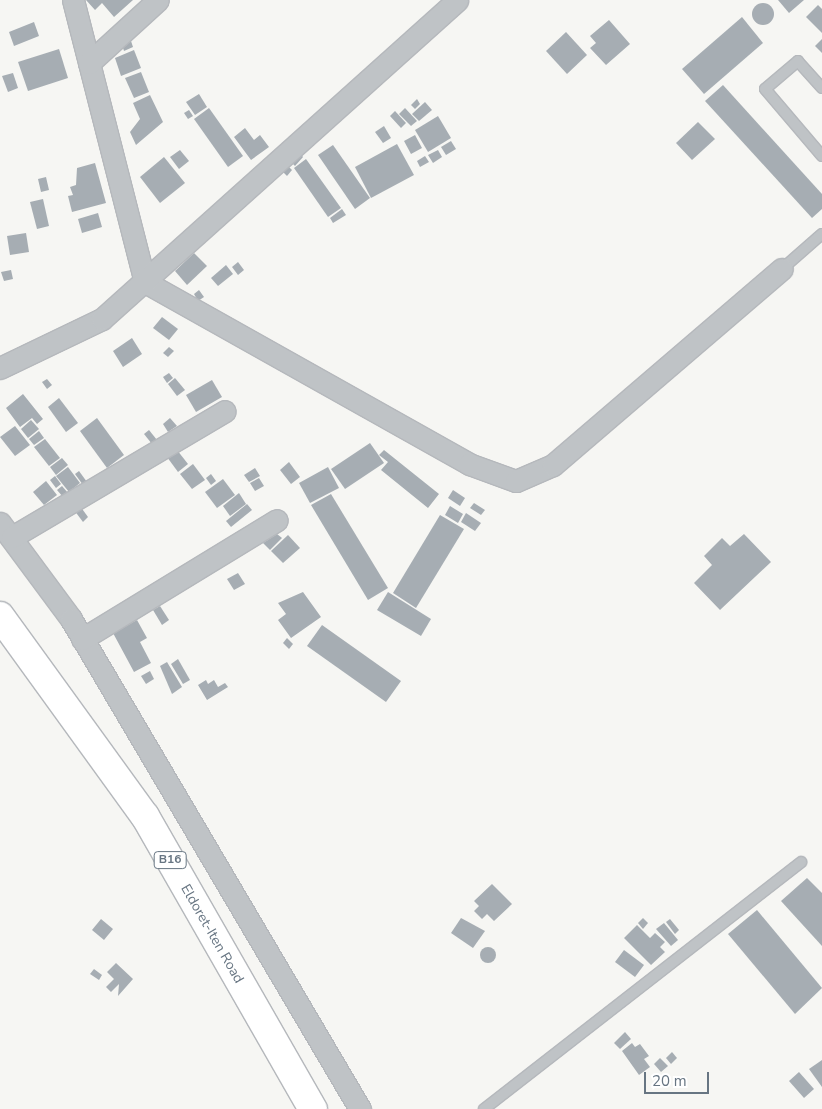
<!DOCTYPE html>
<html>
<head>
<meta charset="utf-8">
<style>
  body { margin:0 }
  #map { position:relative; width:822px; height:1109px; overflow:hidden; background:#f6f6f3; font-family:"Nunito Sans",sans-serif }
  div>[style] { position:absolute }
  .building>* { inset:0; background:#a6adb3 }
  .round { border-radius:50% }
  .roads { filter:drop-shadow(1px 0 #b5b8bc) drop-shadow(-1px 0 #b5b8bc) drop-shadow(0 1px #b5b8bc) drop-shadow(0 -1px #b5b8bc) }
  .service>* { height:10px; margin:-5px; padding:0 5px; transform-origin:5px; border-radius:5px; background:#bfc3c6 }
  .minor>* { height:21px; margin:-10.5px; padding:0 10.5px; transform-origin:10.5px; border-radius:10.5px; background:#bfc3c6 }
  .primary>* { height:28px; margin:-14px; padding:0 14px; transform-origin:14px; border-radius:14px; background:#fff }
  span { translate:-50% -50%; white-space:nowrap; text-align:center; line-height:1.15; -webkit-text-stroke:5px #fff; paint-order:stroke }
  .shield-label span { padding:1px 4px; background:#fff; border:1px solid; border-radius:4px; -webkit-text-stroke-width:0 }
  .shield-label { font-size:12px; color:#677582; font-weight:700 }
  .street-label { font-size:14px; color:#677582 }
  .scale { position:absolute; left:644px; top:1072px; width:65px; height:22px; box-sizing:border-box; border:2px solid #677582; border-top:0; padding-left:6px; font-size:15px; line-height:18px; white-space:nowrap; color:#677582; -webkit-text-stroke:4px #fff; paint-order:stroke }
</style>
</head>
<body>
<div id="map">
  <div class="building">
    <i style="clip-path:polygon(86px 0,133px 0,114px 17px,102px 3px,95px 10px)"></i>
    <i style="clip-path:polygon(778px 0,804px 0,789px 13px)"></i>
    <i class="round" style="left:752px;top:3px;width:22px;height:22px"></i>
    <i style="clip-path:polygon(818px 5px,822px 9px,822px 33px,806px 17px)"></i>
    <i style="clip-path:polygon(742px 17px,763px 43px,704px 94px,682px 69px)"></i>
    <i style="clip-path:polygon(609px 20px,630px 44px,606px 65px,590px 48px,596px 43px,590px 36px)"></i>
    <i style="clip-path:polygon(34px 22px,39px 36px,14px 46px,9px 32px)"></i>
    <i style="clip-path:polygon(566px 32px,587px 55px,567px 74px,546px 51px)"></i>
    <i style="clip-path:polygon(822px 39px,822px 53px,815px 46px)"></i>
    <i style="clip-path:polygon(131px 41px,133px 47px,124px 51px,122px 45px)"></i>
    <i style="clip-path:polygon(59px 49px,68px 78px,28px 91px,18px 62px)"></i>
    <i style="clip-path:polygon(134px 50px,141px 68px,121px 76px,115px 58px)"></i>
    <i style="clip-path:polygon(141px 72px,149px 92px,134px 98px,125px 78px)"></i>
    <i style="clip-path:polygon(13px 73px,18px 88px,8px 92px,2px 76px)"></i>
    <i style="clip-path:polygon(723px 85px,822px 194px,822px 209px,812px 218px,705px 101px)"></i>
    <i style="clip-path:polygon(199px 94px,207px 107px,195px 115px,186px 102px)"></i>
    <i style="clip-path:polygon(150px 95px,163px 122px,136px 145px,130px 132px,140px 119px,133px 103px)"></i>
    <i style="clip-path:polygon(417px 99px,420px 104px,415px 109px,411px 105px)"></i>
    <i style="clip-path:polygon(425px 102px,432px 110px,419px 121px,412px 114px)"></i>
    <i style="clip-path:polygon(209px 108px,243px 156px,228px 167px,194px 119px)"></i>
    <i style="clip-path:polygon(405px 108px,417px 121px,411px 126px,399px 114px)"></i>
    <i style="clip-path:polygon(189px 110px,193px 116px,188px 119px,184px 113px)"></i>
    <i style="clip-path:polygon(395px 111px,406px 123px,401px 128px,390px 116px)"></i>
    <i style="clip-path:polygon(438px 116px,451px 138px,428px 152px,415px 130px)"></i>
    <i style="clip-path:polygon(698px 122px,715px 139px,692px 160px,676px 143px)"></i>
    <i style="clip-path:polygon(384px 126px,391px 138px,383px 143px,375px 132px)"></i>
    <i style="clip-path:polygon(245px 128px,254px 140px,260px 135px,269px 147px,251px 160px,234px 137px)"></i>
    <i style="clip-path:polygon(415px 135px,422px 148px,411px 154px,404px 141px)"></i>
    <i style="clip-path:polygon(451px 141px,456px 149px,446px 155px,441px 147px)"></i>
    <i style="clip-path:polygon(397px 144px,414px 175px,371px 198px,355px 167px)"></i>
    <i style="clip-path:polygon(333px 145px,370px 198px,355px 209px,318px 155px)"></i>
    <i style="clip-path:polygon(180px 150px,189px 161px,179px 169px,170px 157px)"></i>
    <i style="clip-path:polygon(438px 150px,442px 157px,433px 163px,428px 155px)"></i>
    <i style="clip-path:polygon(299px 152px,303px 157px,295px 166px,291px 162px)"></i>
    <i style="clip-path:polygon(425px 156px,429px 162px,420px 167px,417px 161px)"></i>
    <i style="clip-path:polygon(164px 157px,185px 183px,160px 203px,140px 177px)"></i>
    <i style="clip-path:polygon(306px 159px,341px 208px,328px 217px,294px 168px)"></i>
    <i style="clip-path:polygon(95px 163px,106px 203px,72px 212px,68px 196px,73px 195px,70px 187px,76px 185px,77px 168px)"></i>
    <i style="clip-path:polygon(288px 166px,292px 170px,287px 176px,282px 171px)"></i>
    <i style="clip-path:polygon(46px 177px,49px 190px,41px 192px,38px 179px)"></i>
    <i style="clip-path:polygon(43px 199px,49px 226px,37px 229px,30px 202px)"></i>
    <i style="clip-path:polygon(342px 209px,346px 215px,333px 223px,330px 218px)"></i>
    <i style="clip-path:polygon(98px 213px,102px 227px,82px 233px,78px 219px)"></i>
    <i style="clip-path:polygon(26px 233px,29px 252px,10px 255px,7px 236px)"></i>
    <i style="clip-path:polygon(194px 253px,207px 266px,187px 285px,175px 271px)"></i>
    <i style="clip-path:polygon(238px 262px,244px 270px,238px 275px,232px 267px)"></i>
    <i style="clip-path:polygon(226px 265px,233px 274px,218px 286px,211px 278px)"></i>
    <i style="clip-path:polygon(11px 270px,13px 279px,4px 281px,1px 272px)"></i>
    <i style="clip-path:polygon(199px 290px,204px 297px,198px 301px,194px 294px)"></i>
    <i style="clip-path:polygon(162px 317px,178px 329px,169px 340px,153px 328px)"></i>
    <i style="clip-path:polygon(132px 338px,142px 354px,123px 367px,113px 351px)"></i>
    <i style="clip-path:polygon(169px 347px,174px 351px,168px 357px,163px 353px)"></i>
    <i style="clip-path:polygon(169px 373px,173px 378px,167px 383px,163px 377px)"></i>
    <i style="clip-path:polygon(175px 378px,185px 390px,177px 396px,168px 384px)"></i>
    <i style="clip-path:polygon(47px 379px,52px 385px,47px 389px,42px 382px)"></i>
    <i style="clip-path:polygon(212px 380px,222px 397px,196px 412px,186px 395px)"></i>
    <i style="clip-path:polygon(23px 394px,43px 419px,37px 424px,32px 418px,20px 427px,6px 408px)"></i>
    <i style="clip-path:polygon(59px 398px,78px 423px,66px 432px,48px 407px)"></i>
    <i style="clip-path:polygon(97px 418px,124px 455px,107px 468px,80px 431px)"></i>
    <i style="clip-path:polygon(170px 418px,177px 426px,168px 432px,163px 424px)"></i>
    <i style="clip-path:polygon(31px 420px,39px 429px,28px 438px,21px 429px)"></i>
    <i style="clip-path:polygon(15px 426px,30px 445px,15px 456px,0 437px)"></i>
    <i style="clip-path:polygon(149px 430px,157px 440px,152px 444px,144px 434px)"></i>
    <i style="clip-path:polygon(39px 431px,44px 438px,34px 445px,29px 439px)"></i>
    <i style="clip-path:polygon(45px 439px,60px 458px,49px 466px,34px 447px)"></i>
    <i style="clip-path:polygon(370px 443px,384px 463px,345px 489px,331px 469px)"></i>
    <i style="clip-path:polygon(177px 450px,188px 464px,178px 472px,167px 457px)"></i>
    <i style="clip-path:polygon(384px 450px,439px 494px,428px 508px,381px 470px,388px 462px,379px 455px)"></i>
    <i style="clip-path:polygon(62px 458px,68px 465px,56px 475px,50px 467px)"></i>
    <i style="clip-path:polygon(289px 462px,300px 477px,291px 484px,280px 470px)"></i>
    <i style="clip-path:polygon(193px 464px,205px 480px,192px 489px,180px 474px)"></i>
    <i style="clip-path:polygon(68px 467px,80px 483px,69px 492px,56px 476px)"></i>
    <i style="clip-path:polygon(328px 467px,339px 488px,310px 503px,299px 483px)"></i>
    <i style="clip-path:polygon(255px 468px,260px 476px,249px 482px,244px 475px)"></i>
    <i style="clip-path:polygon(79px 471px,87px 482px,83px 485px,75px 474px)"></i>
    <i style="clip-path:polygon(211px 474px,216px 481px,211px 485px,206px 478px)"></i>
    <i style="clip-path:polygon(55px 476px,61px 484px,56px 488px,50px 480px)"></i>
    <i style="clip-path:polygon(259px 478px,264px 486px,255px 491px,250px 483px)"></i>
    <i style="clip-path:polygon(223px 479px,235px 495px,217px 508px,205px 492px)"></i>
    <i style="clip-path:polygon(46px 481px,57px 495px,44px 505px,33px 492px)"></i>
    <i style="clip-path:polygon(62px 486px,68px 493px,63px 497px,57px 490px)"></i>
    <i style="clip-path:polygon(453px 490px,465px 498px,460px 506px,448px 498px)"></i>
    <i style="clip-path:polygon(239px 493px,246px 504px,230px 516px,223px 506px)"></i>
    <i style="clip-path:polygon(331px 494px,388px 588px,368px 600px,311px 505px)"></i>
    <i style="clip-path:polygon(474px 503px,485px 510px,481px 515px,470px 508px)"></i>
    <i style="clip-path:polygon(247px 504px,252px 510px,231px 527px,226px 521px)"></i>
    <i style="clip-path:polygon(80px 506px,88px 517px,83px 522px,74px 510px)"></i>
    <i style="clip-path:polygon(450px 506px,463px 514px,458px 523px,445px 515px)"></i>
    <i style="clip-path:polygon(466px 513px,481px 523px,475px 531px,461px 522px)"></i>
    <i style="clip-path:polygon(440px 515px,464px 529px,416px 608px,393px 593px)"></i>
    <i style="clip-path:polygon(277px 534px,282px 538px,270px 550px,263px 543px)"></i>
    <i style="clip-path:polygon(744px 534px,771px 562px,720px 610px,694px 583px,712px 565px,704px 556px,722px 538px,730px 546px)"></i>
    <i style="clip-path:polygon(288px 535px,300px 548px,283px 563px,271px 551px)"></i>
    <i style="clip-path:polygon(238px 573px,245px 584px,234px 590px,227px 579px)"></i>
    <i style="clip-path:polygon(303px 592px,321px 617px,291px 638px,278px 620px,286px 614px,278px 603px)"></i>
    <i style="clip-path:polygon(388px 592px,431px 619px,421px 636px,377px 610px)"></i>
    <i style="clip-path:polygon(160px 606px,169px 620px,162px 625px,153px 610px)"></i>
    <i style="clip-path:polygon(137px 620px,147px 638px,140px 642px,151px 663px,134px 672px,113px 633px)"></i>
    <i style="clip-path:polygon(322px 625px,401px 681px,386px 702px,307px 646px)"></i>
    <i style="clip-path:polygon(287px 638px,293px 644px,289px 649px,283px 643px)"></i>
    <i style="clip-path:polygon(178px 659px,190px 680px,183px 684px,171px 664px)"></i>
    <i style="clip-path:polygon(167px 662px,182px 687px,172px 694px,160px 666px)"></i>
    <i style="clip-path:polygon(150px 671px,154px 679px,146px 684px,141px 676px)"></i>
    <i style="clip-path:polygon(206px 680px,208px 684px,214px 680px,218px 687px,225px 683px,228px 687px,207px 700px,198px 685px)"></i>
    <i style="clip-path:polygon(807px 878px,822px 893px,822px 946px,781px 901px)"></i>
    <i style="clip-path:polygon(492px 884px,512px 904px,494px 921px,487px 914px,482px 919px,474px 911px,479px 906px,474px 901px)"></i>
    <i style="clip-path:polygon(757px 910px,822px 988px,795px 1014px,728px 934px)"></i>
    <i style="clip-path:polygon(461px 918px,485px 931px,473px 948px,451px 933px)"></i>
    <i style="clip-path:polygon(643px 918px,648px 923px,643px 929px,638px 923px)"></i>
    <i style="clip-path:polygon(101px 919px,113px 929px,104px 940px,92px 930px)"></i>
    <i style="clip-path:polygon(670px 919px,679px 930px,675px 934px,666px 922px)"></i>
    <i style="clip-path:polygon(664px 923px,678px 940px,671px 946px,656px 929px)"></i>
    <i style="clip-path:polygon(637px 925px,650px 938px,655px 933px,665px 942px,660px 947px,665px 952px,651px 965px,624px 938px)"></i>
    <i class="round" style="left:480px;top:947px;width:16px;height:16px"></i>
    <i style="clip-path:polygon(624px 950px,644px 965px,635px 977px,615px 962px)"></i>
    <i style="clip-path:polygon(116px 963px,133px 979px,118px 996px,119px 984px,111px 992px,106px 987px,114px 979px,107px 972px)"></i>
    <i style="clip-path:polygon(94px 969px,102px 975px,99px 980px,90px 974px)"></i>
    <i style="clip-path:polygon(625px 1032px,631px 1039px,620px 1049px,614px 1043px)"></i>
    <i style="clip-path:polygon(632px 1043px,635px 1047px,640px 1044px,649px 1056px,644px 1059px,650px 1067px,639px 1075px,622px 1051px)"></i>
    <i style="clip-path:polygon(672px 1052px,677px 1058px,671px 1064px,666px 1058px)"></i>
    <i style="clip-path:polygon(660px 1058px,668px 1066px,661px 1072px,654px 1064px)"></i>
    <i style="clip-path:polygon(822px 1060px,822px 1087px,809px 1069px)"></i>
    <i style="clip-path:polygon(799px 1072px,814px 1089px,804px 1098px,789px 1081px)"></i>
  </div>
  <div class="roads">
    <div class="service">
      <i style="left:822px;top:88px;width:36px;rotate:-132deg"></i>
      <i style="left:798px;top:61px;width:43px;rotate:139.7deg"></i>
      <i style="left:765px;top:89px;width:88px;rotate:49.6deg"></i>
      <i style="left:782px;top:269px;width:53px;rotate:-41.2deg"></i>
      <i style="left:484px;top:1109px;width:402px;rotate:-37.9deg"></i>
    </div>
    <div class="minor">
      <i style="left:73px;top:0;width:291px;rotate:75.7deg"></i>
      <i style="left:145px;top:282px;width:372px;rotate:29.3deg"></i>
      <i style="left:469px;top:464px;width:50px;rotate:19.9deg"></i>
      <i style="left:516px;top:481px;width:40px;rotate:-23.4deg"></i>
      <i style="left:553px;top:465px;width:301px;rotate:-40.6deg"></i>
      <i style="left:89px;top:63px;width:93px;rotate:-42.4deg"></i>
      <i style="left:0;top:368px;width:113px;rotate:-25.7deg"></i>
      <i style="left:102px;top:319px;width:477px;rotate:-41.9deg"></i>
      <i style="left:0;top:523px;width:119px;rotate:53.5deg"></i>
      <i style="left:71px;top:619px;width:569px;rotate:59.47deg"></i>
      <i style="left:12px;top:537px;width:247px;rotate:-30.6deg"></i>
      <i style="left:82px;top:639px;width:228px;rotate:-31.4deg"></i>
    </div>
    <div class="primary">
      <i style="left:0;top:616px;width:247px;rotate:54.1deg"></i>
      <i style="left:145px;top:816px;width:338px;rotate:60.2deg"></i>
    </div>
  </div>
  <div class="shield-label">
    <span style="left:170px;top:860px">B16</span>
  </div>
  <div class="street-label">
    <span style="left:212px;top:934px;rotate:60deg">Eldoret-Iten Road</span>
  </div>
  <div class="scale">20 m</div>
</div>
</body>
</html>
